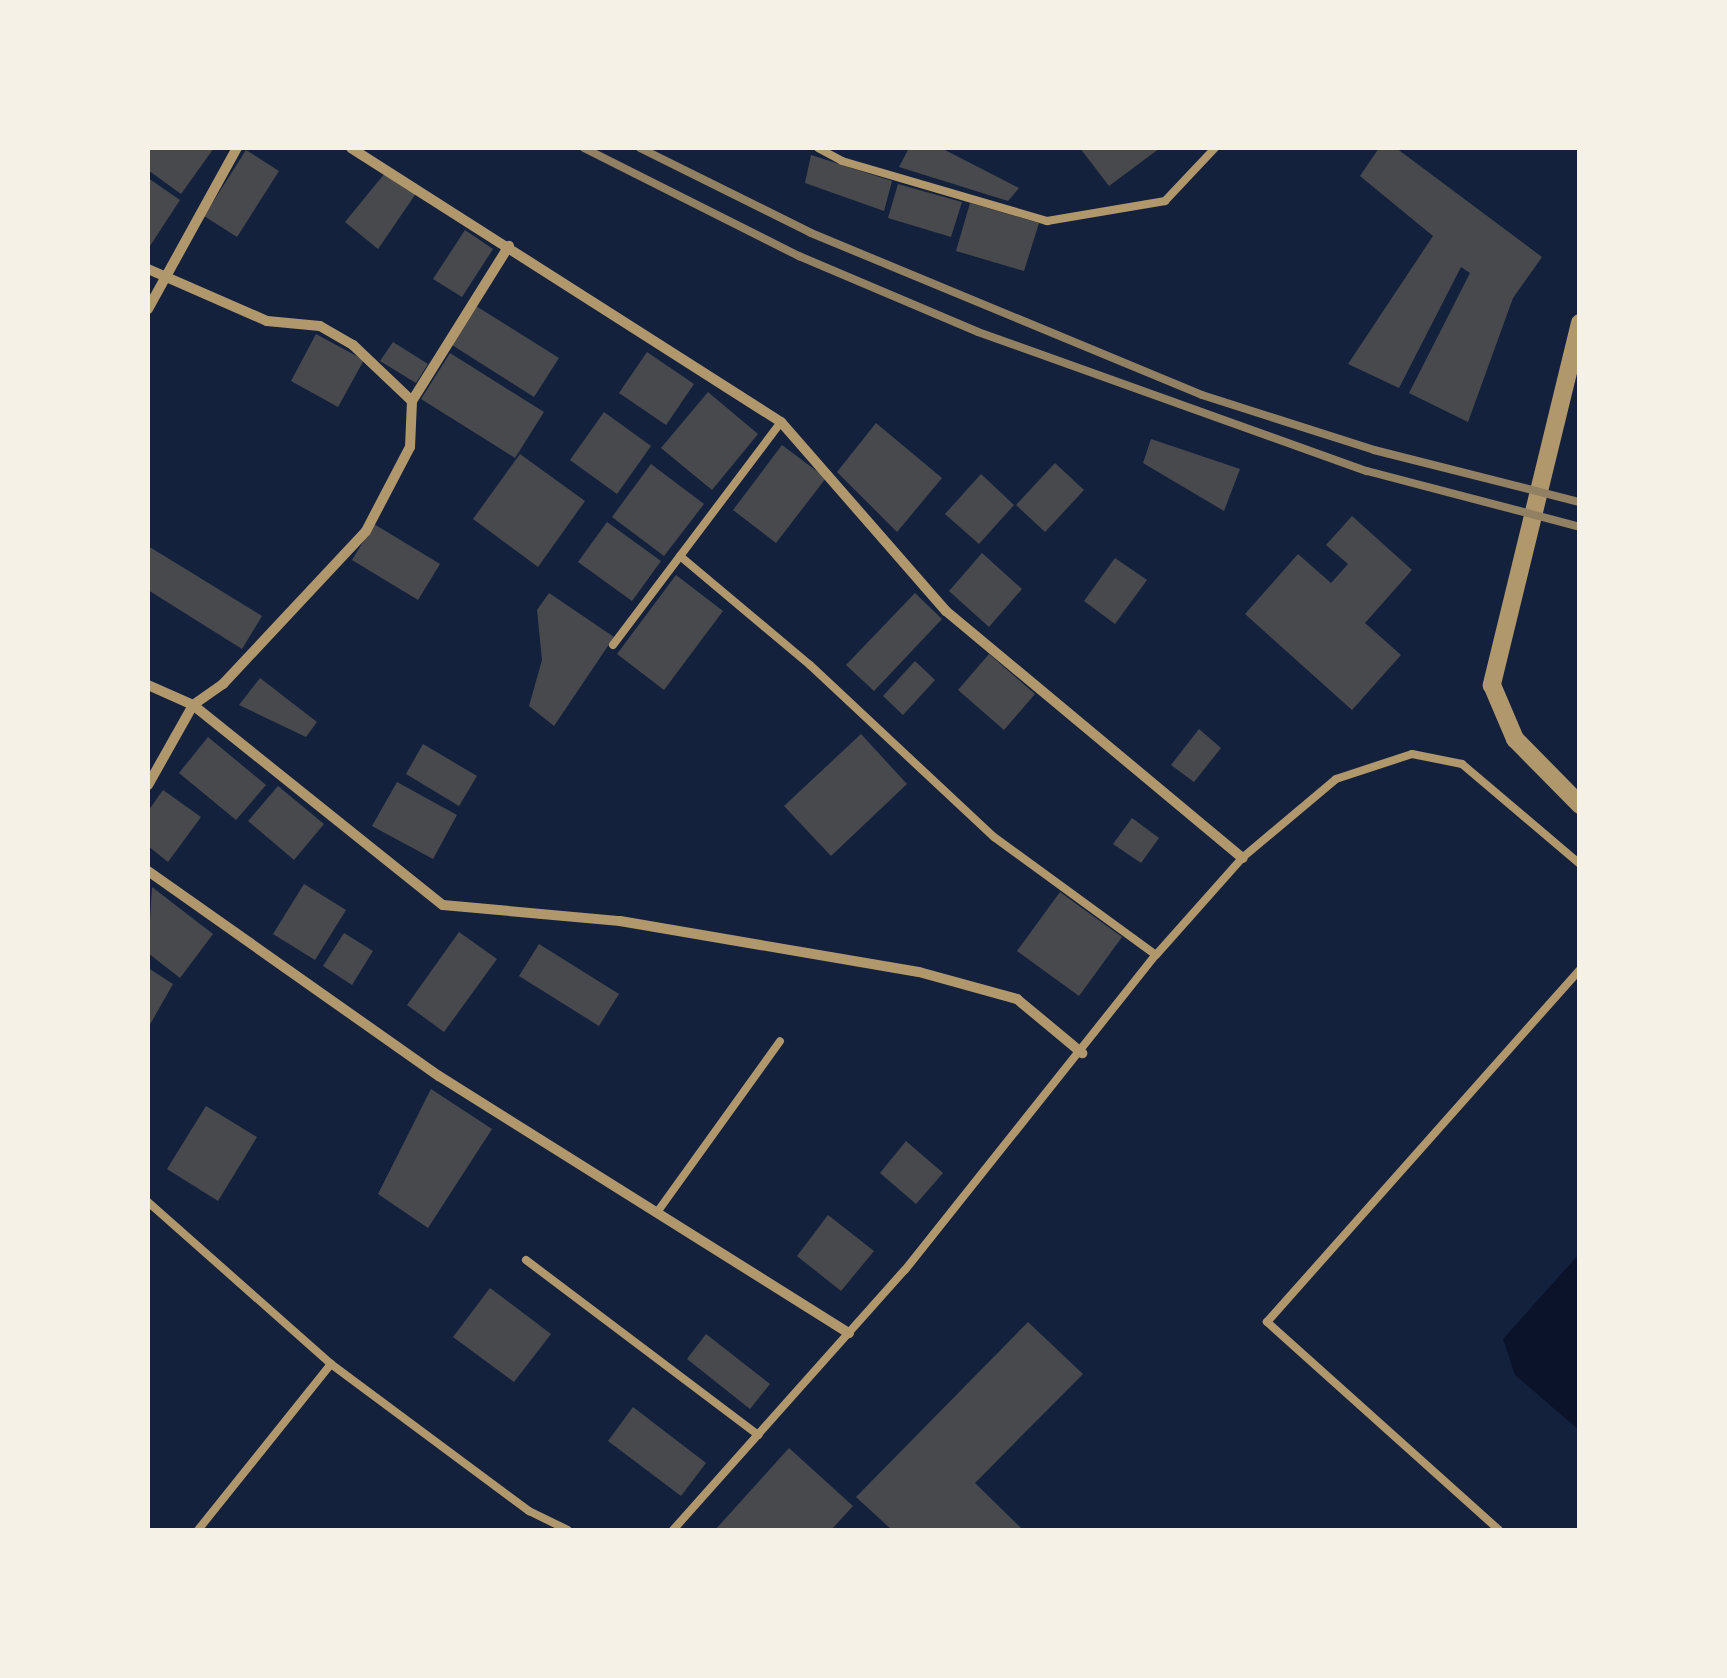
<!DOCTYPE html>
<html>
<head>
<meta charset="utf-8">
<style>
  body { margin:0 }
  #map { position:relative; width:1727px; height:1678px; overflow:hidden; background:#14213d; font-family:"Zilla Slab",serif }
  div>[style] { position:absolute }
  .water>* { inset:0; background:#0b132b }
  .building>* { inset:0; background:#48494c }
  .service>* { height:8px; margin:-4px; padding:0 4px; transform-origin:4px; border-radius:4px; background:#b1986c }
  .minor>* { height:10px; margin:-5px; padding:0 5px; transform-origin:5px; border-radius:5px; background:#b1986c }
  .tertiary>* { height:18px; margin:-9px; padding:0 9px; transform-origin:9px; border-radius:9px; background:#b1986c }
  .rail>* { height:8px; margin:-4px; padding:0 4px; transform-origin:4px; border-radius:4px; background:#918062 }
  span { translate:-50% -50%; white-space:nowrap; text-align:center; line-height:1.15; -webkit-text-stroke:10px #f6f1e7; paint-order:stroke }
  .frame { position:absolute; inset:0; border:150px solid #f6f1e7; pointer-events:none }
</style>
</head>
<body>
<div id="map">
  <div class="water">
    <i style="clip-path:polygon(1579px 1254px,1579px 1430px,1515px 1375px,1503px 1339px)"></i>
  </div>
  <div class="building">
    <i style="clip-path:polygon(148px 148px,214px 148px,181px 194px,148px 170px)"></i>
    <i style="clip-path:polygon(909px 148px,941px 148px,1019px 188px,1008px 201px,899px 167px)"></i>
    <i style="clip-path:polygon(1080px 148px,1160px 148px,1109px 186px)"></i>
    <i style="clip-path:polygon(1379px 148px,1396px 148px,1542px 257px,1513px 298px,1468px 422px,1409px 393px,1470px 273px,1461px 267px,1399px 388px,1348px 364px,1433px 236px,1360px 176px)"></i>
    <i style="clip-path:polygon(246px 150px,279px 171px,237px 237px,204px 216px)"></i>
    <i style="clip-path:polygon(811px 155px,892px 181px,884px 211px,805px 183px)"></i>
    <i style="clip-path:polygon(385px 173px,417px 192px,378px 249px,345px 222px)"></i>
    <i style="clip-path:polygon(148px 178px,180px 200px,148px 249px)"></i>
    <i style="clip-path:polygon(898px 184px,962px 202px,951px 237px,888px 218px)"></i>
    <i style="clip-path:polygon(970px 203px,1039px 223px,1024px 271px,956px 251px)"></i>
    <i style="clip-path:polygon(465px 230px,493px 249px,462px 297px,433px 279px)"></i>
    <i style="clip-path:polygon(476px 306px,559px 358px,534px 397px,452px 345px)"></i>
    <i style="clip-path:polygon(316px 334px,364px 360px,338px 407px,291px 381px)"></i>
    <i style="clip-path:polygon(393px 342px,428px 364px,416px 383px,380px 361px)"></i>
    <i style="clip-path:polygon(647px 352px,694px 384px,666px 425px,619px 393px)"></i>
    <i style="clip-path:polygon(450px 353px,544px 412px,515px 458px,421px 399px)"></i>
    <i style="clip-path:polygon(708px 392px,758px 434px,712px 490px,661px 448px)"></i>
    <i style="clip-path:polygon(604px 412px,651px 446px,617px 494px,570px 460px)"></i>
    <i style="clip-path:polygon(876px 423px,942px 478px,897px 532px,837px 472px)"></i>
    <i style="clip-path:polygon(1151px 439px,1240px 469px,1224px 511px,1143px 463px)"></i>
    <i style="clip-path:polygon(782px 445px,826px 478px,776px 543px,733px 510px)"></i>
    <i style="clip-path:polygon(520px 454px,585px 501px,538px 567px,473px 519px)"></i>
    <i style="clip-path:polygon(1055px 463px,1084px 490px,1045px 532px,1016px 505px)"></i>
    <i style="clip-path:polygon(651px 464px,704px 504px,664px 556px,612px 517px)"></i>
    <i style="clip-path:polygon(981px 474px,1014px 505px,979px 544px,945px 514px)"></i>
    <i style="clip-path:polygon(1352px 516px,1412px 570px,1365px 623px,1401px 655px,1352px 710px,1245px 614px,1298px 554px,1331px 583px,1348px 564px,1326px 545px)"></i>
    <i style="clip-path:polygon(607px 522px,661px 561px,632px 601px,578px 562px)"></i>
    <i style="clip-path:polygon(374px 524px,440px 564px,418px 600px,352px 560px)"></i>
    <i style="clip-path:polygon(148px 546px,262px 616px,242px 649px,148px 590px)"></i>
    <i style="clip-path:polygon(982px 553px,1022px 589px,989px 627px,949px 591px)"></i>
    <i style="clip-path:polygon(1115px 558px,1147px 580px,1115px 624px,1084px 601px)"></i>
    <i style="clip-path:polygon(676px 575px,723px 611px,664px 690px,617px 654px)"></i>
    <i style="clip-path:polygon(549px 593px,614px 637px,554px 726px,529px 706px,542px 660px,537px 610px)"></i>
    <i style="clip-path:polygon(915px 593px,942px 619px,874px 691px,846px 665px)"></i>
    <i style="clip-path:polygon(989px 654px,1035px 694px,1004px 730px,958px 690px)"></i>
    <i style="clip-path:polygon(915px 661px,935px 680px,903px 715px,883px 696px)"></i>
    <i style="clip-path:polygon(260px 678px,317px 722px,306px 737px,239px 705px)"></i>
    <i style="clip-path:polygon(1199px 729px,1221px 748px,1194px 782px,1171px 765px)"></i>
    <i style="clip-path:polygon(861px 734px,907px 784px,831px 856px,784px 806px)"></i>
    <i style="clip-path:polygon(208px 737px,266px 785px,236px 820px,179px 773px)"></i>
    <i style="clip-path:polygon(423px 744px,477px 776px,459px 806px,406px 774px)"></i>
    <i style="clip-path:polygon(397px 782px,457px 815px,433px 859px,372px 826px)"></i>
    <i style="clip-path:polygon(278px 786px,324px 824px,294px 860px,248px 821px)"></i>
    <i style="clip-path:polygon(163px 790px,201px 817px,168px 862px,148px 846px,148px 811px)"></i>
    <i style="clip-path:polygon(1132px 818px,1159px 838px,1141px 863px,1113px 844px)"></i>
    <i style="clip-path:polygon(304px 884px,346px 910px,315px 960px,273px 934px)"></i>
    <i style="clip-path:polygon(152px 887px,213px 934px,180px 978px,148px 953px)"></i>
    <i style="clip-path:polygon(1060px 892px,1122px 937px,1079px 996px,1017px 951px)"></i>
    <i style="clip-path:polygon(459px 932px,497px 959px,444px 1032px,407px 1005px)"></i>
    <i style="clip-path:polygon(344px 933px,373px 951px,352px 985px,323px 966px)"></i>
    <i style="clip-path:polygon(539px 944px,619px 994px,599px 1026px,519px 976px)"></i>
    <i style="clip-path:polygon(148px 968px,173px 984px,148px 1028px)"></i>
    <i style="clip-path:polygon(431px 1089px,492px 1129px,428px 1228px,378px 1194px)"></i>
    <i style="clip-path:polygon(206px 1106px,257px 1137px,218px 1201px,167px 1169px)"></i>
    <i style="clip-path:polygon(906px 1141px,943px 1173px,916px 1204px,880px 1173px)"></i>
    <i style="clip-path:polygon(828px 1215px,874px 1251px,841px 1291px,797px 1256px)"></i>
    <i style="clip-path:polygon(490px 1288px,551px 1334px,514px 1382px,453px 1337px)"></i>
    <i style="clip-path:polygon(1028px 1322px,1083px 1374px,975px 1483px,1023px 1530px,892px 1530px,856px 1497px)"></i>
    <i style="clip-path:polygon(706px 1334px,770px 1384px,750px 1409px,687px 1359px)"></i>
    <i style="clip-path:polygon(633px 1407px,706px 1463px,681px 1496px,608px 1441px)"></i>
    <i style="clip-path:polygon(789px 1448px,853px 1506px,831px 1530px,715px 1530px)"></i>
  </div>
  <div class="service">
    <i style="left:818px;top:148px;width:27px;rotate:28deg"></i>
    <i style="left:842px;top:161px;width:214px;rotate:16.3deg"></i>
    <i style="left:1047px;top:221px;width:120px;rotate:-9.6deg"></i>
    <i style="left:1165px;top:201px;width:73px;rotate:-46.7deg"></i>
    <i style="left:680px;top:556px;width:170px;rotate:40deg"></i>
    <i style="left:810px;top:665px;width:252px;rotate:43.1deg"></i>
    <i style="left:994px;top:837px;width:200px;rotate:36.1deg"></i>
    <i style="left:613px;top:645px;width:279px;rotate:-53deg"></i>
    <i style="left:148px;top:1202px;width:244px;rotate:41.5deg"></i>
    <i style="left:658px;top:1211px;width:209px;rotate:-54.3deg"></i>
    <i style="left:526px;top:1260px;width:291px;rotate:37deg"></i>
    <i style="left:198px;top:1530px;width:213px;rotate:-51.3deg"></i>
    <i style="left:331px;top:1364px;width:247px;rotate:36.6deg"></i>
    <i style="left:529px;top:1511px;width:43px;rotate:26deg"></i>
    <i style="left:673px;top:1530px;width:348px;rotate:-48.3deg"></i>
    <i style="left:905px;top:1270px;width:403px;rotate:-51.5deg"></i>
    <i style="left:1156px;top:955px;width:130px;rotate:-48.4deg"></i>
    <i style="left:1242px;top:858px;width:123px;rotate:-40deg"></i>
    <i style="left:1336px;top:779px;width:80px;rotate:-18.2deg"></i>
    <i style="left:1412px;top:754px;width:51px;rotate:11.3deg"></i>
    <i style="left:1462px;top:764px;width:155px;rotate:40.3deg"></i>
    <i style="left:1499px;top:1530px;width:312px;rotate:-138.1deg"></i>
    <i style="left:1267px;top:1322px;width:471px;rotate:-48.4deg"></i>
  </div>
  <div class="minor">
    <i style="left:351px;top:148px;width:510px;rotate:32.51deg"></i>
    <i style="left:781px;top:422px;width:251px;rotate:48.9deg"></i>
    <i style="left:946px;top:611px;width:386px;rotate:39.8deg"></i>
    <i style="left:148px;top:269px;width:130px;rotate:23.6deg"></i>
    <i style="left:267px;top:321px;width:53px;rotate:5.4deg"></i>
    <i style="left:320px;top:326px;width:38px;rotate:30deg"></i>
    <i style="left:353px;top:345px;width:81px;rotate:43.5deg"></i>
    <i style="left:148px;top:309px;width:184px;rotate:-61.1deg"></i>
    <i style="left:148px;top:685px;width:49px;rotate:24deg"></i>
    <i style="left:193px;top:705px;width:320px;rotate:38.7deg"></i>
    <i style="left:443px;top:905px;width:178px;rotate:5.2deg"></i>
    <i style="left:620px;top:921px;width:303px;rotate:9.7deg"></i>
    <i style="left:919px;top:972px;width:102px;rotate:15.4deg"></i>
    <i style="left:1017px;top:999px;width:85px;rotate:39.7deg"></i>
    <i style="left:148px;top:785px;width:92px;rotate:-60.6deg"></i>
    <i style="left:193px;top:705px;width:37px;rotate:-35deg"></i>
    <i style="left:223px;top:684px;width:209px;rotate:-46.9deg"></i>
    <i style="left:366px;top:531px;width:95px;rotate:-62.4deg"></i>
    <i style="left:410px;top:447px;width:46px;rotate:-87.5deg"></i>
    <i style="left:412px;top:401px;width:183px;rotate:-58deg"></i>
    <i style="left:148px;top:871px;width:356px;rotate:35.2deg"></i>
    <i style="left:439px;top:1076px;width:484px;rotate:32.1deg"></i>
  </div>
  <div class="tertiary">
    <i style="left:1580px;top:323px;width:373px;rotate:103.7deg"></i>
    <i style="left:1492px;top:685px;width:59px;rotate:66.9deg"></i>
    <i style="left:1515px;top:739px;width:93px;rotate:45.4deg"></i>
  </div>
  <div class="rail">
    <i style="left:584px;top:148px;width:241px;rotate:26.7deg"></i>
    <i style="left:799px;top:256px;width:194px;rotate:23deg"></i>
    <i style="left:978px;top:332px;width:413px;rotate:19.7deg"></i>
    <i style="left:1367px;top:471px;width:220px;rotate:14.7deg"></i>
    <i style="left:640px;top:148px;width:191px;rotate:26.4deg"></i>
    <i style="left:811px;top:233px;width:423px;rotate:22.5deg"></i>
    <i style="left:1202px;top:395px;width:181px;rotate:17.7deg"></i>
    <i style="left:1374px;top:450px;width:212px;rotate:14.2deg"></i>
  </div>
  <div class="frame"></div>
</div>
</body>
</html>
